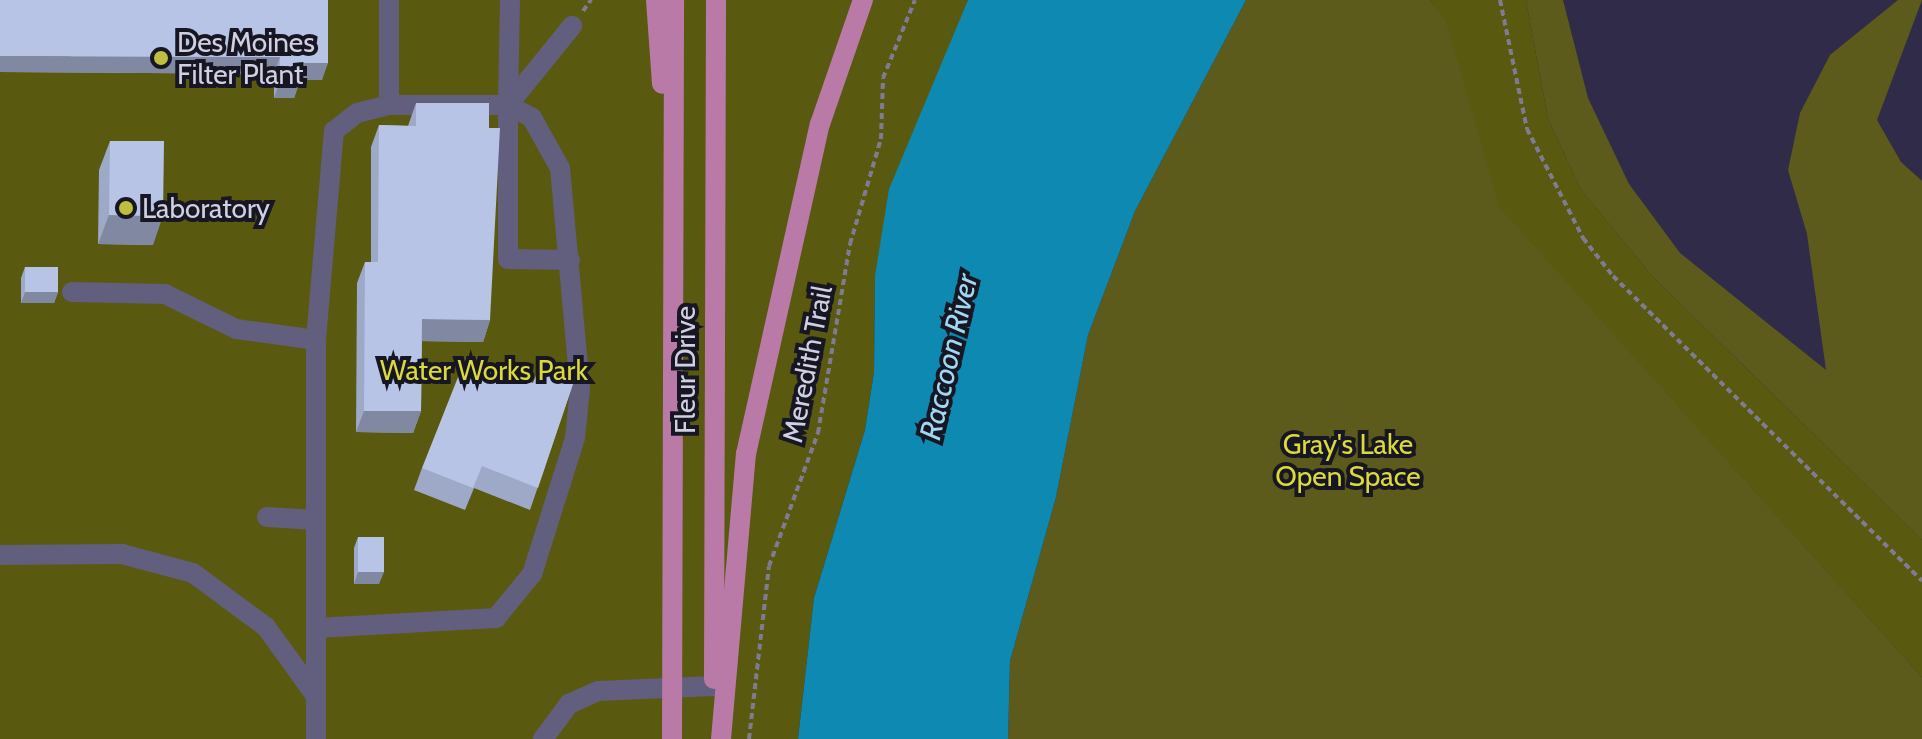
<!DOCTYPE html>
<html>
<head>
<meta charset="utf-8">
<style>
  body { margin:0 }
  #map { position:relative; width:1922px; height:739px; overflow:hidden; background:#2f2b48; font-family:Cabin,sans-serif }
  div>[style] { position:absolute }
  .green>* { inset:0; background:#5a5910 }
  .forest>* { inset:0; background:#5c5b1b }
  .water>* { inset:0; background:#0e89b1 }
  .path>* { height:4px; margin-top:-2px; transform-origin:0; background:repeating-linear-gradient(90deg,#7f7b94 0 6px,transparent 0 10px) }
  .minor>* { height:20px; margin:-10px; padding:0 10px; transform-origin:10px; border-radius:10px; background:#615e7e }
  .major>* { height:20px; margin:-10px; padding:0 10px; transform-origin:10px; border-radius:10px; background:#ba7aa7 }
  .wall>* { inset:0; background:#9da9c6 }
  .shaded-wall>* { inset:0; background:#8089a1 }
  .building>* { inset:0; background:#b7c4e6 }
  .dots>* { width:22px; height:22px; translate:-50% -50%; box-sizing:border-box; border:4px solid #171623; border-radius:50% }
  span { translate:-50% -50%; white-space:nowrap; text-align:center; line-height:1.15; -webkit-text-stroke:8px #171623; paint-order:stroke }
  .poi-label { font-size:28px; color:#d1cfe2 }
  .left { translate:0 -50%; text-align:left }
  .street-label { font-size:28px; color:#d1cfe2 }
  .park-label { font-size:28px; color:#dcda39 }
  .water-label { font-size:30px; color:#a0d8f3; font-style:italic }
</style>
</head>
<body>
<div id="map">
  <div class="green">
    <i style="clip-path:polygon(0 0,968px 0,875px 276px,874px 372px,865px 430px,814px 598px,798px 739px,0 739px)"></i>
    <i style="clip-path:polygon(1430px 0,1526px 0,1548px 119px,1581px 190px,1653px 277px,1922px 540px,1922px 677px,1498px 207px,1446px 21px)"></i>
  </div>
  <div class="forest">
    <i style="clip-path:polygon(1246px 0,1430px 0,1446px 20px,1499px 207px,1922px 677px,1922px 739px,1008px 739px,1010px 661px,1056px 497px,1088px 335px,1135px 211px)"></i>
    <i style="clip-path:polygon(1526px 0,1563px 0,1588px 98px,1629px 184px,1680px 253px,1826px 370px,1807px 234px,1788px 170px,1800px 113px,1830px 55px,1898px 0,1922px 0,1877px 120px,1901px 162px,1922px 181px,1922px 540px,1653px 277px,1581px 190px,1548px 119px)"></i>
  </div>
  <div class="water">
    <i style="clip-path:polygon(968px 0,1246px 0,1135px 211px,1088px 335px,1056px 497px,1010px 661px,1008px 739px,798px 739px,814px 598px,865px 430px,874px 372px,875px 276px,889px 189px)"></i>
  </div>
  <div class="path">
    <i style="left:1500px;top:0;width:132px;rotate:78.2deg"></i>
    <i style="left:1527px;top:129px;width:123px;rotate:62.8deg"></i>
    <i style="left:1583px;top:238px;width:48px;rotate:51.7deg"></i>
    <i style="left:1613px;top:276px;width:434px;rotate:44.6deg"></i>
    <i style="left:583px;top:11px;width:14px;rotate:-54deg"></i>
    <i style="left:749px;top:739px;width:174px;rotate:-83.4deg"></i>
    <i style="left:769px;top:566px;width:142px;rotate:-69.8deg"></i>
    <i style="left:818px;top:433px;width:192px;rotate:-80.4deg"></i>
    <i style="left:850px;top:244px;width:109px;rotate:-73.6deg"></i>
    <i style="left:881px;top:139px;width:61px;rotate:-88.1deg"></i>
    <i style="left:883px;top:78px;width:84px;rotate:-67.7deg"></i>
  </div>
  <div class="minor">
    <i style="left:389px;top:0;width:105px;rotate:90deg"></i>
    <i style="left:510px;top:0;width:105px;rotate:91.1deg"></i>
    <i style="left:508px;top:105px;width:102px;rotate:-51deg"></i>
    <i style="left:508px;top:105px;width:154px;rotate:90deg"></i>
    <i style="left:508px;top:259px;width:62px;rotate:0.9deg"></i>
    <i style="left:72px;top:292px;width:93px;rotate:1.2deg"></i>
    <i style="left:165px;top:294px;width:79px;rotate:26.2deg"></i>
    <i style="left:236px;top:329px;width:81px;rotate:7.8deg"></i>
    <i style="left:267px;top:517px;width:49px;rotate:3.5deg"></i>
    <i style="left:0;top:555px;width:122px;rotate:-0.5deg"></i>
    <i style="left:122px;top:554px;width:73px;rotate:15deg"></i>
    <i style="left:193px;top:573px;width:91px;rotate:36.5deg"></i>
    <i style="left:266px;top:627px;width:85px;rotate:54.1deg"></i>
    <i style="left:316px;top:739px;width:399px;rotate:-90deg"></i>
    <i style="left:316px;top:340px;width:210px;rotate:-85.1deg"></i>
    <i style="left:334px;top:131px;width:29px;rotate:-38deg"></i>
    <i style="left:357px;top:113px;width:33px;rotate:-14deg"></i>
    <i style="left:389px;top:105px;width:119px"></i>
    <i style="left:508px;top:105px;width:27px;rotate:28deg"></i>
    <i style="left:532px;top:118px;width:57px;rotate:60.8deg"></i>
    <i style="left:560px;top:168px;width:222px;rotate:84.8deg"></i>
    <i style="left:580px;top:389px;width:49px;rotate:95.8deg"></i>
    <i style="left:575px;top:438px;width:143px;rotate:107.5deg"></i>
    <i style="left:532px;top:574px;width:57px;rotate:129.3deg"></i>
    <i style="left:496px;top:618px;width:180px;rotate:176.8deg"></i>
    <i style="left:543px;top:739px;width:44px;rotate:-53.4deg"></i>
    <i style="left:569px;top:704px;width:32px;rotate:-24deg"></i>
    <i style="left:598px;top:691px;width:116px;rotate:-2.5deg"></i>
  </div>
  <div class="major">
    <i style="left:656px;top:0;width:84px;rotate:85.9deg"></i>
    <i style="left:714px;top:679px;width:679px;rotate:-89.83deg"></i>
    <i style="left:672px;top:739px;width:739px;rotate:-89.84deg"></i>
    <i style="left:721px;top:739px;width:286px;rotate:-85deg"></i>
    <i style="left:746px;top:454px;width:338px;rotate:-77.4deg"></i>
    <i style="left:820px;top:124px;width:131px;rotate:-70.9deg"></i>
  </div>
  <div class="wall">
    <i style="clip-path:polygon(328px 0,322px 80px,300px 80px,294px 98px,274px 98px,274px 74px,0 72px)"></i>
    <i style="clip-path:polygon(416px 103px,490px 320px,483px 342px,422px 341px,421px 411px,413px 433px,356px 432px,357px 283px,365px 262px,371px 262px,371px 147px,379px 125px,408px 126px)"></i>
    <i style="clip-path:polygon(110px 141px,153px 245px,98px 244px,99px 170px)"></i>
    <i style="clip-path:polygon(25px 267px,58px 292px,54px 303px,21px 303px,21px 278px)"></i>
    <i style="clip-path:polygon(533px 383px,573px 384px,530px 510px,474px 488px,465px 510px,414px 490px,422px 468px)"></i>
    <i style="clip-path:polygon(358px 537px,379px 584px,354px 584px,354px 548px)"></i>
  </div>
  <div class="shaded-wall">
    <i style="clip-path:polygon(0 56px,280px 57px,274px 74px,0 72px)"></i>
    <i style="clip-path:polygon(300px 63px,328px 63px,322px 80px,294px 80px)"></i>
    <i style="clip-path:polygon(280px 81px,300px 81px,294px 98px,274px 98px)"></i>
    <i style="clip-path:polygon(109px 215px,163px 216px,153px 245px,98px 244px)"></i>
    <i style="clip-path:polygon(25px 292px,58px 292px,54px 303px,21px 303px)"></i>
    <i style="clip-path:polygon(422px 319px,490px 320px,483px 342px,414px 341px)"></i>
    <i style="clip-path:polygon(364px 411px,421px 411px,413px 433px,356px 432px)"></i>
    <i style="clip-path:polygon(358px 572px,384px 572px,379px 584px,354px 584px)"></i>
  </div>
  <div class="building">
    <i style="clip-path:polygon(0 0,328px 0,328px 63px,300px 63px,300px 81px,280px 81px,280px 57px,0 56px)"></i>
    <i style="clip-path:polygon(416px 103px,489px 103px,489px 128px,500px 128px,490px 320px,422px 319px,421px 411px,364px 411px,365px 262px,378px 262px,379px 125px,416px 126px)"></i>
    <i style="clip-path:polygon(110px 141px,164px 141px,163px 216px,109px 215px)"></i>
    <i style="clip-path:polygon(25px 267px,58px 267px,58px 292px,25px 292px)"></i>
    <i style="clip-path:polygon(466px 357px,533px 383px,538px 370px,573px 384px,538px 488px,482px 466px,473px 488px,422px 468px)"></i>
    <i style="clip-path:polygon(358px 537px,384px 537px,384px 572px,358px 572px)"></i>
  </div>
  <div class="dots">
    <i style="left:161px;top:58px;background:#c0be41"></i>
    <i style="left:126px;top:208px;background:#c0be41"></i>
  </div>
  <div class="poi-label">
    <span class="left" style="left:177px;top:58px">Des Moines<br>Filter Plant</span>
    <span class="left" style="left:142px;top:208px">Laboratory</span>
  </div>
  <div class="street-label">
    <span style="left:807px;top:364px;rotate:-79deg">Meredith Trail</span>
    <span style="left:685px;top:370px;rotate:-90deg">Fleur Drive</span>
  </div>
  <div class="park-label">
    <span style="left:484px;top:370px">Water Works Park</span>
    <span style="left:1348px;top:460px">Gray's Lake<br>Open Space</span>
  </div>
  <div class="water-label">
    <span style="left:949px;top:357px;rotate:-77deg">Raccoon River</span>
  </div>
</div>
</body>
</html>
